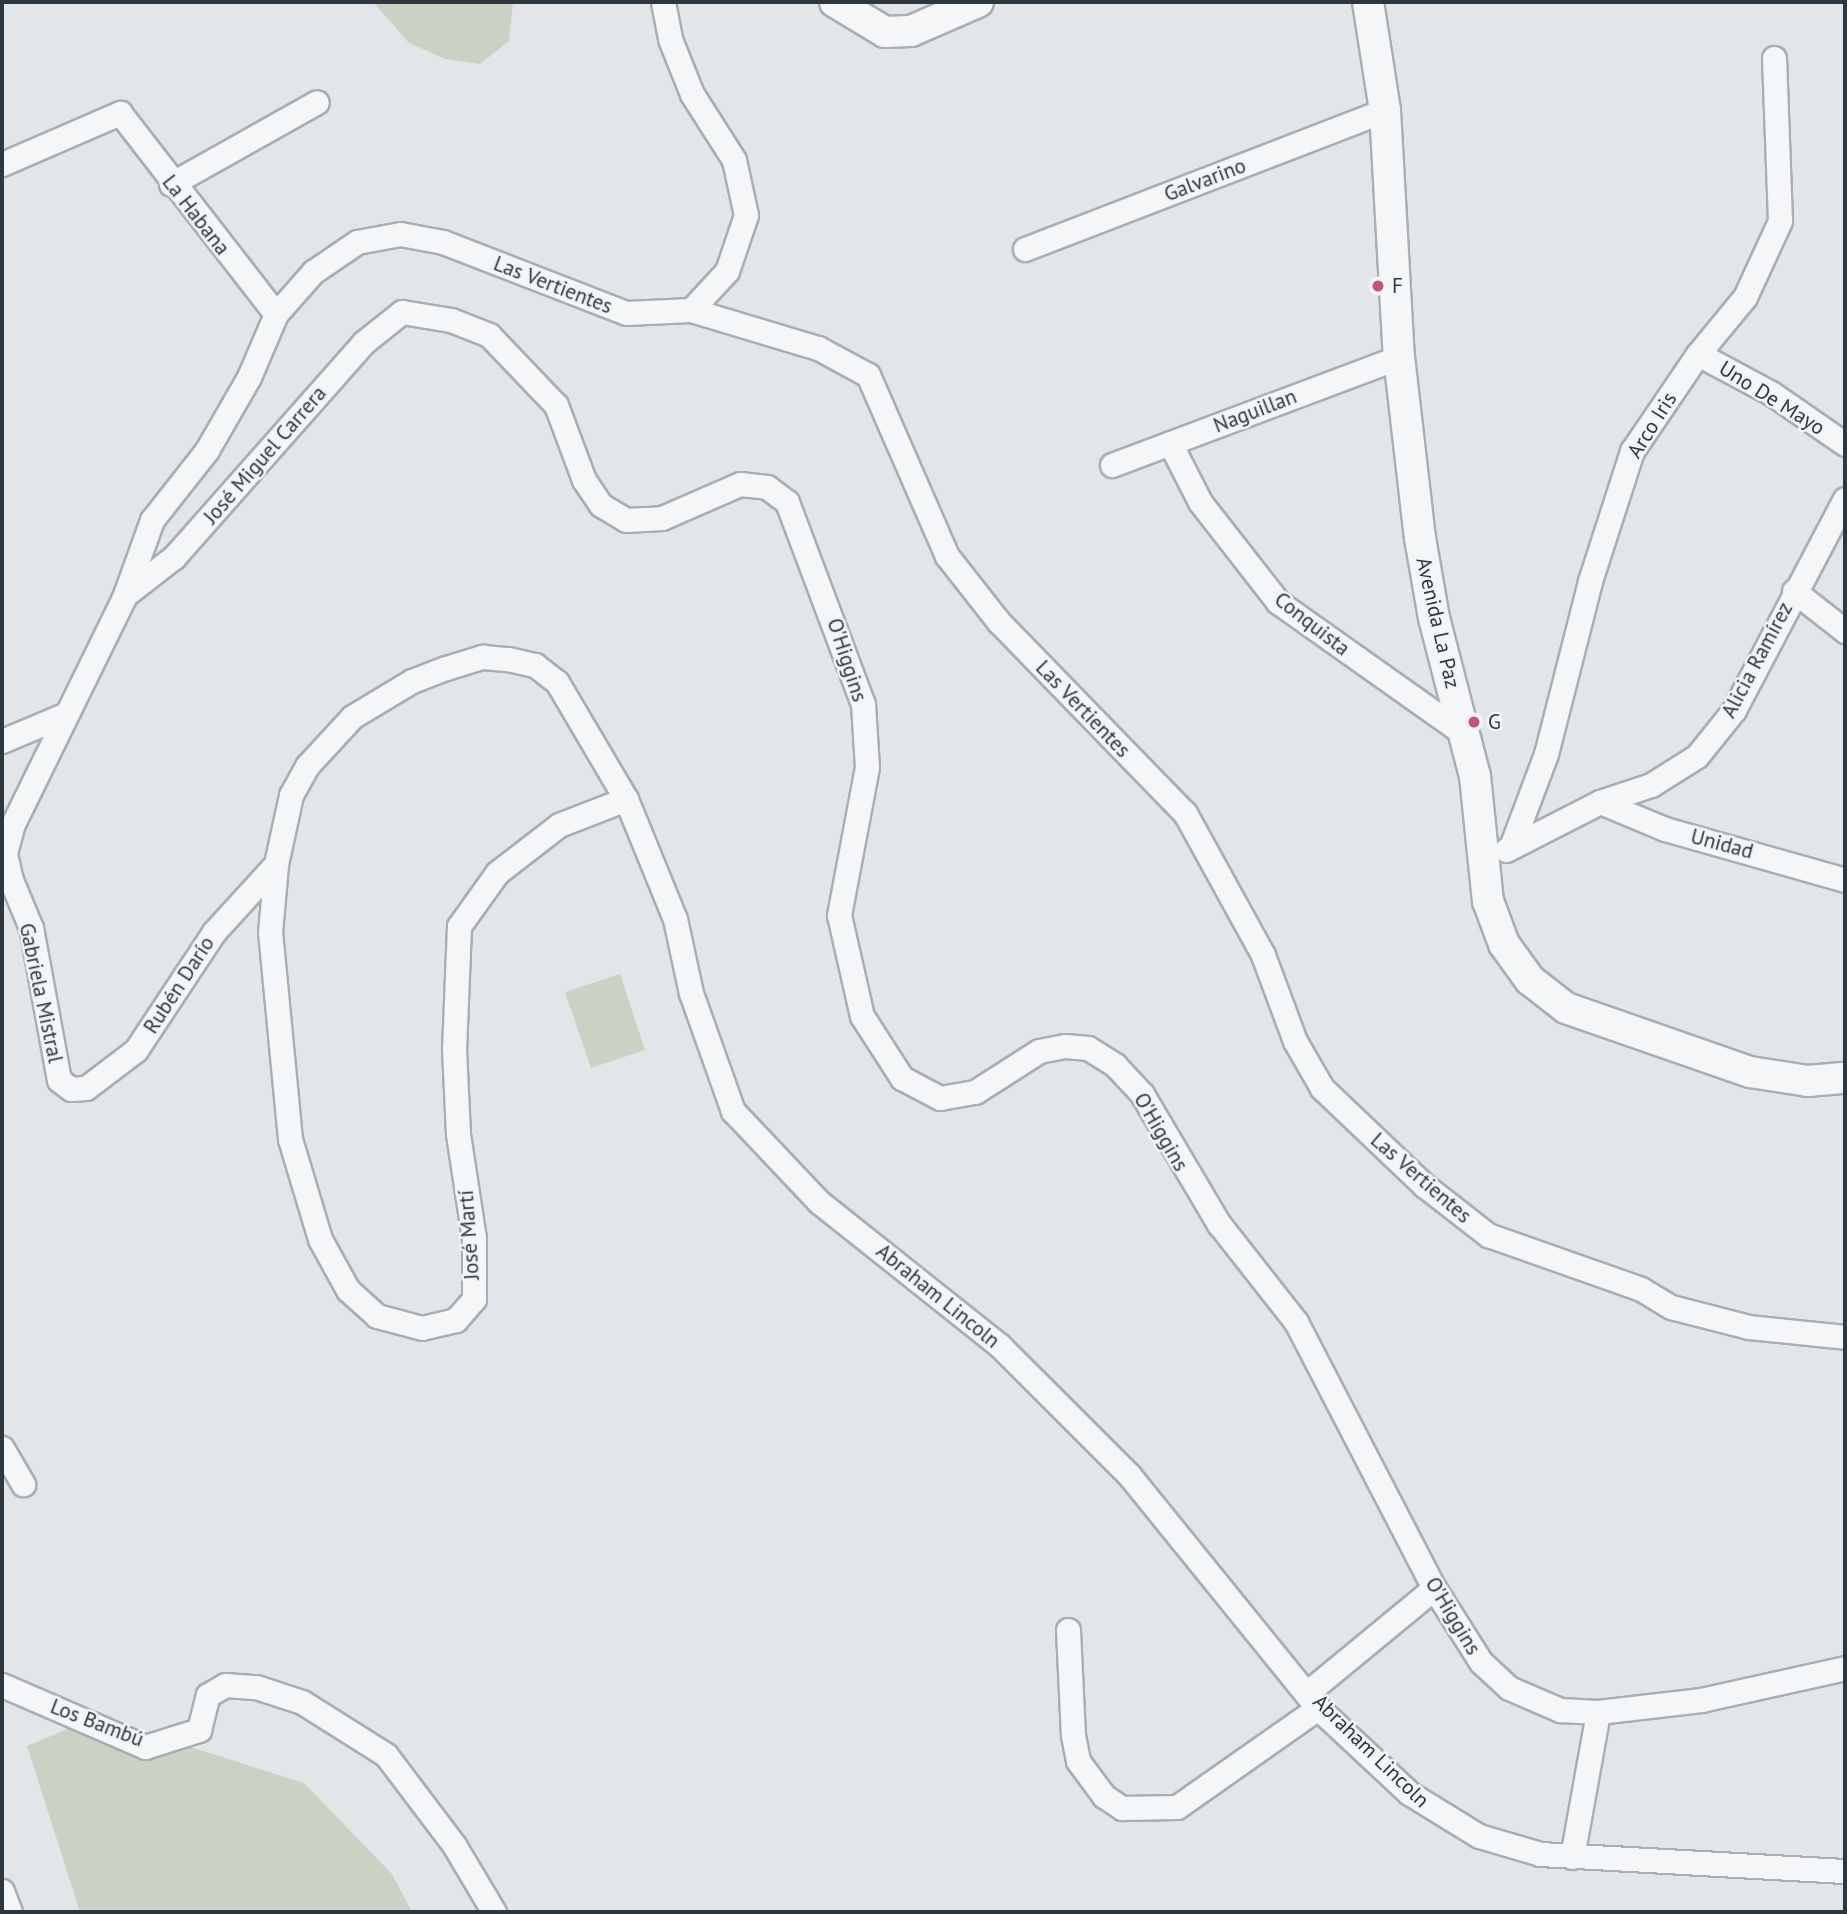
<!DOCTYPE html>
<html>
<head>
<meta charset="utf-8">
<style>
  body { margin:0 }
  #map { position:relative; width:1847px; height:1914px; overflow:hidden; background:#e2e6e9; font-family:"PT Sans",sans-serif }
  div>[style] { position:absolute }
  .green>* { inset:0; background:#cad2c4 }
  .roads { filter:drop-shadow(2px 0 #a8aeb3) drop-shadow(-2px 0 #a8aeb3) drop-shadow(0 2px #a8aeb3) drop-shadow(0 -2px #a8aeb3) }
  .minor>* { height:23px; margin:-11.5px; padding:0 11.5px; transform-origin:11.5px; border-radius:11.5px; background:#f5f6f8 }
  .tertiary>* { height:30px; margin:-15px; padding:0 15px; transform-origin:15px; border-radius:15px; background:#f5f6f8 }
  .dots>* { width:19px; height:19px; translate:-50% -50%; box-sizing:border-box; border:4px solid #f2f5f7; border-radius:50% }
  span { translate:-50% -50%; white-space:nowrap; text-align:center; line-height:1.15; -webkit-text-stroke:5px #f2f5f7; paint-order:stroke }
  .street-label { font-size:21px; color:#2c373f }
  .poi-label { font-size:21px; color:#2c373f }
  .left { translate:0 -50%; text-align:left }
  .frame { position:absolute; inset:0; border:4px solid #2c373f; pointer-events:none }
</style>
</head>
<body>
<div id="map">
  <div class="green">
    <i style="clip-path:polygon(373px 2px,513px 2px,509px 41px,480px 64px,445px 59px,409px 43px)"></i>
    <i style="clip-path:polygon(620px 974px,645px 1050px,591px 1068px,565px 992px)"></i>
    <i style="clip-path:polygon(96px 1717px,304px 1783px,392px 1874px,412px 1912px,80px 1912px,27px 1746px)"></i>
  </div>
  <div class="roads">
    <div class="minor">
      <i style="left:663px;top:2px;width:38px;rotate:79deg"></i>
      <i style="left:670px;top:39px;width:59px;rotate:68.2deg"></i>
      <i style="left:692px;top:94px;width:78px;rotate:57.5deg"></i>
      <i style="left:734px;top:160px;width:56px;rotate:77.7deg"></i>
      <i style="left:746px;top:215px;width:59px;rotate:108.7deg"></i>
      <i style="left:727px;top:271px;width:53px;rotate:132.7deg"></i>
      <i style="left:2px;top:164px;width:129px;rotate:-23.4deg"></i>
      <i style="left:120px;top:113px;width:254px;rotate:52.2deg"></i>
      <i style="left:171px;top:184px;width:167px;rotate:-29.3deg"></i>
      <i style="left:1025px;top:249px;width:386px;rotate:-21.1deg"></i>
      <i style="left:1698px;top:354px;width:83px;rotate:28.1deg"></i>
      <i style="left:1771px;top:393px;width:90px;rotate:34.6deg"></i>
      <i style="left:1170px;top:443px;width:66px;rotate:63deg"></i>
      <i style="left:1200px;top:502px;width:127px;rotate:52deg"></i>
      <i style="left:1278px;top:602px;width:230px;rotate:35.3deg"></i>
      <i style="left:1112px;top:465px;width:307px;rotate:-20.6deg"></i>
      <i style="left:1794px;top:591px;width:65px;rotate:38.1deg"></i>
      <i style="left:125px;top:595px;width:62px;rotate:-37.8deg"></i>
      <i style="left:174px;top:557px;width:286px;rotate:-48.5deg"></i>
      <i style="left:363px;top:343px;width:50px;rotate:-38.5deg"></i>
      <i style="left:402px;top:312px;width:50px;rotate:9.3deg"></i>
      <i style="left:451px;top:320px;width:41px;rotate:21.5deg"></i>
      <i style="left:489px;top:335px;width:97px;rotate:46.3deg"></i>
      <i style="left:556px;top:405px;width:80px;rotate:69.5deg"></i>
      <i style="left:584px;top:480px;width:30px;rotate:56deg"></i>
      <i style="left:601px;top:505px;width:29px;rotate:31deg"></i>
      <i style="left:626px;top:520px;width:36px;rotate:-3deg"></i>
      <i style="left:662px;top:518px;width:85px;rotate:-23.6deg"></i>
      <i style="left:740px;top:484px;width:27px;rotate:6deg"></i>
      <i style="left:767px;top:487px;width:25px;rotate:37deg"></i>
      <i style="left:787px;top:502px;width:216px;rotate:69.4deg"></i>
      <i style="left:863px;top:704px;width:63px;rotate:86.4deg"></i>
      <i style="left:867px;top:767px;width:151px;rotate:100.7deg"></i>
      <i style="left:839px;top:915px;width:104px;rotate:77.2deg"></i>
      <i style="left:862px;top:1016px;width:74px;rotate:57.2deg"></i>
      <i style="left:902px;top:1078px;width:43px;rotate:27.8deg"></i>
      <i style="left:940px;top:1098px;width:36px;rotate:-10deg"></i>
      <i style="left:975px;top:1092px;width:76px;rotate:-32.6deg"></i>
      <i style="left:1039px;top:1051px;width:26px;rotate:-11deg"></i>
      <i style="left:1065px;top:1046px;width:23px;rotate:5deg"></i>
      <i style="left:1088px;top:1048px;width:32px;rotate:32deg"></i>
      <i style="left:1115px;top:1065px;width:40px;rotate:47deg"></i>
      <i style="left:1142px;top:1094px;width:151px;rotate:59.4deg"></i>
      <i style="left:1219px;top:1224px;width:125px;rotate:51.8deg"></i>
      <i style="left:1296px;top:1322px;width:300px;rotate:62.6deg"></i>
      <i style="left:1434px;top:1588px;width:88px;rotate:57.6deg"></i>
      <i style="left:1481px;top:1662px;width:38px;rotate:43deg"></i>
      <i style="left:1509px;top:1688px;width:56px;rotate:23.3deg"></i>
      <i style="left:1560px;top:1710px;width:38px;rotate:3deg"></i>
      <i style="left:1598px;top:1712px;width:104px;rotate:-6.6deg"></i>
      <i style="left:1701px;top:1700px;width:148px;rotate:-12.5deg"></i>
      <i style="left:2px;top:741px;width:67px;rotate:-22.8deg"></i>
      <i style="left:626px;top:799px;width:72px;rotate:158.8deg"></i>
      <i style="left:559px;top:825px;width:78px;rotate:142.3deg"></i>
      <i style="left:497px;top:873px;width:65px;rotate:125.6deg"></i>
      <i style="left:459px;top:926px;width:123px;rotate:92.3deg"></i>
      <i style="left:454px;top:1049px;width:85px;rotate:87.3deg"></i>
      <i style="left:458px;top:1134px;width:105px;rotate:81.3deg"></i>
      <i style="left:474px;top:1238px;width:61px;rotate:90deg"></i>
      <i style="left:474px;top:1299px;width:28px;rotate:131deg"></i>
      <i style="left:456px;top:1320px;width:35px;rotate:167deg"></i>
      <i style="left:422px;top:1328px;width:47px;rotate:-165.1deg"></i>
      <i style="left:377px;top:1316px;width:39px;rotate:-138deg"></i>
      <i style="left:348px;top:1290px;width:58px;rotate:-118.8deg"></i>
      <i style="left:320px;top:1239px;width:104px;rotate:-106.7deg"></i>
      <i style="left:290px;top:1139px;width:207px;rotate:-95.5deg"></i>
      <i style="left:270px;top:933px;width:69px;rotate:-85deg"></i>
      <i style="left:276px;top:864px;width:71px;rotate:-77.7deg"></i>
      <i style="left:291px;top:795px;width:33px;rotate:-61deg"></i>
      <i style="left:307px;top:766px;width:67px;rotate:-47.4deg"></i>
      <i style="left:352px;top:717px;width:70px;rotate:-31deg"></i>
      <i style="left:412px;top:681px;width:36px;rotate:-21deg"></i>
      <i style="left:446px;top:668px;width:39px;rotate:-17deg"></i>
      <i style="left:483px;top:657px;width:25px;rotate:5deg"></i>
      <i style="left:508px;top:659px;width:28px;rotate:13deg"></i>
      <i style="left:535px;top:665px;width:28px;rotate:38deg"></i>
      <i style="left:557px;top:682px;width:136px;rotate:59.5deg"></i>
      <i style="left:626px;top:799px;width:130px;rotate:67.8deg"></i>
      <i style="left:675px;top:919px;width:76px;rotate:77.8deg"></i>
      <i style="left:691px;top:993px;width:125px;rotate:70.4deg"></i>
      <i style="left:733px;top:1111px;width:125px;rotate:46.6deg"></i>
      <i style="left:819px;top:1202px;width:230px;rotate:38.5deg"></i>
      <i style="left:999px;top:1345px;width:184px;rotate:45deg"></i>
      <i style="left:1129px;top:1475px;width:300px;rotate:51deg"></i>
      <i style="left:1318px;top:1708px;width:125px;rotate:43deg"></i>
      <i style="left:1409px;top:1793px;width:82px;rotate:31.6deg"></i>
      <i style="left:1479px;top:1836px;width:64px;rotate:16.4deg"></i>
      <i style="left:1540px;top:1854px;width:305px;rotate:3.2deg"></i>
      <i style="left:1600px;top:802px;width:70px;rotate:22.6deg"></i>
      <i style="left:1665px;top:829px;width:187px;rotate:15.8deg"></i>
      <i style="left:1511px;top:847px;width:99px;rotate:-69.4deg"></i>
      <i style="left:1546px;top:754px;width:179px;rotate:-75.7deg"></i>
      <i style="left:1590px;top:581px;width:137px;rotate:-72.1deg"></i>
      <i style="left:1632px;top:451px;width:117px;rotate:-55.8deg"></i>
      <i style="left:1698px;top:354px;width:74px;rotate:-50.5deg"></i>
      <i style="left:1745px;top:297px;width:84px;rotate:-65.3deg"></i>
      <i style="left:1780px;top:221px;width:163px;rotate:-92.1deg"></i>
      <i style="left:1506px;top:850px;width:106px;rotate:-27.1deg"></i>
      <i style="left:1600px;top:802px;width:54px;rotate:-18.4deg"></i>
      <i style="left:1651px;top:785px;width:54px;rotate:-32.2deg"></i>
      <i style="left:1697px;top:756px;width:59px;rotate:-51.2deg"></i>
      <i style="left:1734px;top:710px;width:238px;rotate:-62.3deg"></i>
      <i style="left:276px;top:864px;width:92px;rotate:132.4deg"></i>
      <i style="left:214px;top:932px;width:141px;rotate:123.5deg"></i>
      <i style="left:136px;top:1050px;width:63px;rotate:142.8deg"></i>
      <i style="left:86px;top:1088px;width:15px;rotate:176deg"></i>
      <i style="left:71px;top:1089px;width:15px;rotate:-143deg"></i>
      <i style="left:59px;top:1080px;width:155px;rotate:-100.4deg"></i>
      <i style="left:31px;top:928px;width:52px;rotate:-112.6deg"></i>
      <i style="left:11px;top:880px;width:28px;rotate:-103deg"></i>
      <i style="left:5px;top:853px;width:28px;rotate:-75deg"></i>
      <i style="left:12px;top:826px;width:257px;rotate:-63.9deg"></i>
      <i style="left:125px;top:595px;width:80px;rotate:-70.2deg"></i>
      <i style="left:152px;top:520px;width:89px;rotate:-51.8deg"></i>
      <i style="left:207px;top:450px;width:84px;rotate:-60.1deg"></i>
      <i style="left:249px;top:377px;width:69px;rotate:-66.8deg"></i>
      <i style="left:276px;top:314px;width:56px;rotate:-48.6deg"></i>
      <i style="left:313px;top:272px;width:53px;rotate:-34.3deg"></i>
      <i style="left:357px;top:242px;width:44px;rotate:-10.5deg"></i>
      <i style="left:400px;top:234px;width:44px;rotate:10.5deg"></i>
      <i style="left:443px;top:242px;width:196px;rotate:21.2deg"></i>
      <i style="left:626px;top:313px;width:65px;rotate:-2.6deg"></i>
      <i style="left:691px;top:310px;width:133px;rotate:16.7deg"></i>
      <i style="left:818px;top:348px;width:57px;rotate:28.4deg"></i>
      <i style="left:868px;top:375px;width:197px;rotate:66.4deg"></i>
      <i style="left:947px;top:556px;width:84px;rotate:51.8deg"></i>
      <i style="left:999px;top:622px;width:267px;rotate:45.8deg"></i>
      <i style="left:1185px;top:813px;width:162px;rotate:61.2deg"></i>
      <i style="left:1263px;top:955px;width:92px;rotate:69.6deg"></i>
      <i style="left:1295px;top:1041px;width:54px;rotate:60.1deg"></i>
      <i style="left:1322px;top:1088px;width:142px;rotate:43.6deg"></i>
      <i style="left:1425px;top:1186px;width:80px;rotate:37.9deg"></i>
      <i style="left:1488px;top:1235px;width:162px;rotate:19.4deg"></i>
      <i style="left:1641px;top:1289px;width:35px;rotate:31deg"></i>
      <i style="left:1671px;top:1307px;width:81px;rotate:14.4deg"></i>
      <i style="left:1749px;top:1327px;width:97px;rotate:5.9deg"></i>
      <i style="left:2px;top:1448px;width:42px;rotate:59.7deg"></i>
      <i style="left:1068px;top:1630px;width:105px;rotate:87.3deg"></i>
      <i style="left:1073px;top:1735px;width:26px;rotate:79deg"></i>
      <i style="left:1078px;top:1761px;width:44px;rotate:53.4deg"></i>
      <i style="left:1104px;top:1796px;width:22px;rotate:34deg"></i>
      <i style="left:1122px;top:1808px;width:55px;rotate:-1deg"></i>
      <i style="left:1177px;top:1807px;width:172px;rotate:-35.1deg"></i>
      <i style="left:2px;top:1685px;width:156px;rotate:23.4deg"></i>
      <i style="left:145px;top:1747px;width:57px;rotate:-17.5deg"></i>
      <i style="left:199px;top:1730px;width:36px;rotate:-76deg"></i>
      <i style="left:208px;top:1695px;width:20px;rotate:-30deg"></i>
      <i style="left:225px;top:1685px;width:31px;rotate:4deg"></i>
      <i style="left:256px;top:1687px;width:48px;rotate:18.1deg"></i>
      <i style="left:302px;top:1702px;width:99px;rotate:32.2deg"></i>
      <i style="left:386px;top:1755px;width:113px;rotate:52.9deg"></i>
      <i style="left:454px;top:1845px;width:78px;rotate:59.2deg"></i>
      <i style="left:1308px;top:1692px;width:163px;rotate:-39.5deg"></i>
      <i style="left:1572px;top:1857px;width:147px;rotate:-79.8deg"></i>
      <i style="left:2px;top:1891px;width:22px;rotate:69deg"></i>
    </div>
    <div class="tertiary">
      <i style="left:835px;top:2px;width:58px;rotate:31deg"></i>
      <i style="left:885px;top:32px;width:26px;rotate:-2deg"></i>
      <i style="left:911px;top:31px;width:73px;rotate:-23.4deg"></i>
      <i style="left:1368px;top:2px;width:109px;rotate:81.1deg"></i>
      <i style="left:1385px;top:110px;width:247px;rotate:86.8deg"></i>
      <i style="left:1399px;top:357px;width:182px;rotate:83.4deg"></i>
      <i style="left:1420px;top:538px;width:81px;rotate:80.1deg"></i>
      <i style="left:1434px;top:618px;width:163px;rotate:75.5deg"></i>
      <i style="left:1475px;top:776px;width:126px;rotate:84.1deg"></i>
      <i style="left:1488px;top:901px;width:46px;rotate:69.6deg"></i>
      <i style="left:1504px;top:944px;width:44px;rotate:54.2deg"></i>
      <i style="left:1530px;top:980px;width:46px;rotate:37.9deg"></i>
      <i style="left:1566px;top:1008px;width:195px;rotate:19.2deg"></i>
      <i style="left:1750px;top:1072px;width:59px;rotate:8.8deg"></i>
      <i style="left:1808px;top:1081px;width:37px;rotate:-5deg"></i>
    </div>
  </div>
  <div class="dots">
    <i style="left:1378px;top:286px;background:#c15579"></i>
    <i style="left:1474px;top:722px;background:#c15579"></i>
  </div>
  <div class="street-label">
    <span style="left:1205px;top:180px;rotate:-21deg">Galvarino</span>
    <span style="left:196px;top:215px;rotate:52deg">La Habana</span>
    <span style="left:553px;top:285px;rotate:21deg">Las Vertientes</span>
    <span style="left:1772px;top:398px;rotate:32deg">Uno De Mayo</span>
    <span style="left:1255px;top:411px;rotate:-21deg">Naguillan</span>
    <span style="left:1652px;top:425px;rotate:-58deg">Arco Iris</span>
    <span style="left:265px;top:455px;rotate:-49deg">José Miguel Carrera</span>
    <span style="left:1438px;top:623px;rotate:77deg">Avenida La Paz</span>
    <span style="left:1312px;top:624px;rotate:38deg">Conquista</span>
    <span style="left:847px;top:660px;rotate:72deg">O'Higgins</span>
    <span style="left:1757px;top:660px;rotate:-62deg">Alicia Ramírez</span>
    <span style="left:1083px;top:709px;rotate:46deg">Las Vertientes</span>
    <span style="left:1722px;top:844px;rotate:15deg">Unidad</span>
    <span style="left:179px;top:985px;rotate:-57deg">Rubén Darío</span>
    <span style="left:41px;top:993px;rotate:78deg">Gabriela Mistral</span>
    <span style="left:1161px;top:1132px;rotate:60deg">O'Higgins</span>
    <span style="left:1421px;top:1178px;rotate:41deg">Las Vertientes</span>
    <span style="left:469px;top:1235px;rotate:-94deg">José Martí</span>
    <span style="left:938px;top:1296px;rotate:39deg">Abraham Lincoln</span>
    <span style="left:1453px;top:1616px;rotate:59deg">O'Higgins</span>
    <span style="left:97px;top:1723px;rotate:21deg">Los Bambú</span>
    <span style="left:1371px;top:1751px;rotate:44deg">Abraham Lincoln</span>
  </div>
  <div class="poi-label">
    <span class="left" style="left:1392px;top:286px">F</span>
    <span class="left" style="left:1488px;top:722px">G</span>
  </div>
  <div class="frame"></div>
</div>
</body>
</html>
